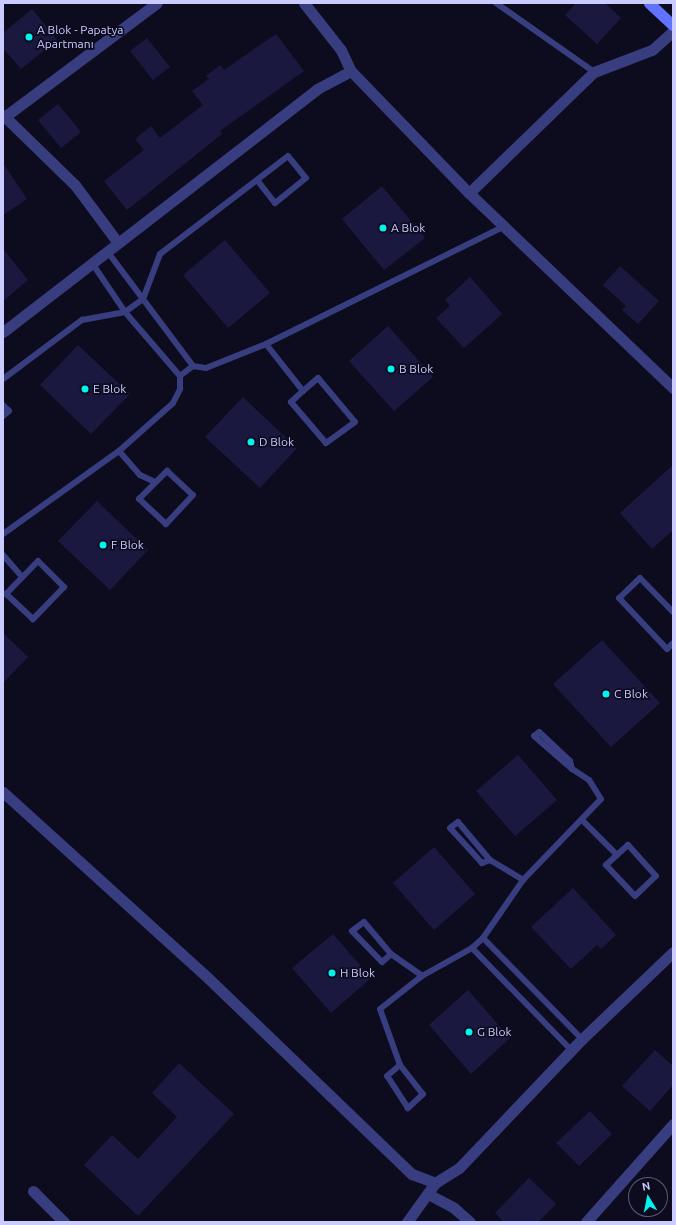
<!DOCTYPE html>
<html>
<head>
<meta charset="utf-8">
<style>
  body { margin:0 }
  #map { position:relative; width:676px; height:1225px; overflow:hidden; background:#0d0c1f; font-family:Ubuntu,sans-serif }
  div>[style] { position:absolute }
  .building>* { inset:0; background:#1b1840 }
  .service>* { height:6px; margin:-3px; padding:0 3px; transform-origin:3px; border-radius:3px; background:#373d7f }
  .minor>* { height:11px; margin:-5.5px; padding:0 5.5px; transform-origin:5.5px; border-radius:5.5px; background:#373d7f }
  .secondary>* { height:11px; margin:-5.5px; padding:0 5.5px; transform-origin:5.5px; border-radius:5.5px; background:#6172ff }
  .dots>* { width:11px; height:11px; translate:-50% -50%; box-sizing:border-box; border:2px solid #0d0c1f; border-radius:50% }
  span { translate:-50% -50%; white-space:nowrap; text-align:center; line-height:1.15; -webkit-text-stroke:3.5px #0d0c1f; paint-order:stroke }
  .poi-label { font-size:12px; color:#cacbff }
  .left { translate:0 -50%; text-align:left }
  .frame { position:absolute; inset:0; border:4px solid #cacbff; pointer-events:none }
  .north { position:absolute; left:628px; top:1177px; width:40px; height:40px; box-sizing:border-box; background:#0d0c1f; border:1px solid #595879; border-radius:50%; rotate:350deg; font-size:11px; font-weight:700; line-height:16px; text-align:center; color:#cacbff }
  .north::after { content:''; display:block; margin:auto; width:14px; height:18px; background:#00f5ee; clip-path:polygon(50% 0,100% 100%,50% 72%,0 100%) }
</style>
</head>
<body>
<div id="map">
  <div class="building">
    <i style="clip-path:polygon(576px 3px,605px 3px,621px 18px,597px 44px,565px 15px)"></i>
    <i style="clip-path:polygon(32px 9px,57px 40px,21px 69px,3px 48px,3px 33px)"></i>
    <i style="clip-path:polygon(276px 34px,304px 71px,220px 131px,222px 134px,127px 210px,104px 181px,144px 150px,135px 139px,151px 126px,160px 138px,203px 105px,192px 91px,209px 79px,206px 76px,220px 65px,224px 70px)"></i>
    <i style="clip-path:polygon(147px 38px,170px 67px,153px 80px,130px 51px)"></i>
    <i style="clip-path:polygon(58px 104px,81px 132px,61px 148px,38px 120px)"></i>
    <i style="clip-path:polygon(3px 163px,27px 199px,3px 215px)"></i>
    <i style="clip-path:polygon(382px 186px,425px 238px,384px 270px,342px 219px)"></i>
    <i style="clip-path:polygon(225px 240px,270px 293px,228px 328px,183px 275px)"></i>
    <i style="clip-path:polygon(3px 249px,28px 280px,3px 301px)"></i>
    <i style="clip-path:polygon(620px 266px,659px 301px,638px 324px,622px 310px,626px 306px,603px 285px)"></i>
    <i style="clip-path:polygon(470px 277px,502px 314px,464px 348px,436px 318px,450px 306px,445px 300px)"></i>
    <i style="clip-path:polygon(388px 326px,433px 377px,394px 411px,349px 361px)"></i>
    <i style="clip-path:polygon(78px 345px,130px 394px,91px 434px,40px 385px)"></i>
    <i style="clip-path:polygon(243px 397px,297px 448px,260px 488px,205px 437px)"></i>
    <i style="clip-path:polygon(673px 465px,673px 530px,652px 549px,620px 513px)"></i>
    <i style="clip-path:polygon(97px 501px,148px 550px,110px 590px,58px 541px)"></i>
    <i style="clip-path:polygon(3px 633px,28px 657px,3px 683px)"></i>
    <i style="clip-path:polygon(602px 640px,660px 703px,611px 747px,553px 684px)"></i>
    <i style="clip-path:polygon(518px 755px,557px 800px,515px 836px,476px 791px)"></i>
    <i style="clip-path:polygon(434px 847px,475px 894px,434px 930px,393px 883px)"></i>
    <i style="clip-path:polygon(573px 888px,616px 935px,601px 949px,597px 945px,571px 969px,531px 927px)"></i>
    <i style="clip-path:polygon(333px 934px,371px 978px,331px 1013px,292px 968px)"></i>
    <i style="clip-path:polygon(468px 990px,510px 1038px,471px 1074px,429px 1025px)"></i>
    <i style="clip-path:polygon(655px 1050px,673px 1066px,673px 1085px,650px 1111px,622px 1086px)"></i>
    <i style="clip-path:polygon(179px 1063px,234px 1114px,138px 1216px,84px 1165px,112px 1135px,138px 1159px,177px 1117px,152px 1093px)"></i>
    <i style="clip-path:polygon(590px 1111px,612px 1134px,579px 1166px,556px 1143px)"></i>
    <i style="clip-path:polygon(529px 1178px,556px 1204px,538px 1222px,504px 1222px,495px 1213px)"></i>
  </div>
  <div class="service">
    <i style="left:496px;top:3px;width:120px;rotate:35.1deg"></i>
    <i style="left:107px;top:251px;width:144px;rotate:53.2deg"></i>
    <i style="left:92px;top:263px;width:59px;rotate:56deg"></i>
    <i style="left:125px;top:312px;width:84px;rotate:49.3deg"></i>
    <i style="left:266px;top:344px;width:60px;rotate:51.8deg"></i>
    <i style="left:303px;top:391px;width:20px;rotate:-41deg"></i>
    <i style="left:318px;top:378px;width:57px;rotate:49.9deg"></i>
    <i style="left:355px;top:422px;width:36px;rotate:144deg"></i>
    <i style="left:326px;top:443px;width:54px;rotate:-130.5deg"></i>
    <i style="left:291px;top:402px;width:16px;rotate:-43deg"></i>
    <i style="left:3px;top:379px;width:99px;rotate:-36.8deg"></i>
    <i style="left:82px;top:320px;width:44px;rotate:-10.5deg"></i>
    <i style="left:125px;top:312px;width:22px;rotate:-36deg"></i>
    <i style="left:143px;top:299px;width:48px;rotate:-69.3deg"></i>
    <i style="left:160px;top:254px;width:161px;rotate:-37.4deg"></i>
    <i style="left:288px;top:156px;width:28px;rotate:51deg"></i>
    <i style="left:306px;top:178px;width:40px;rotate:141deg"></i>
    <i style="left:275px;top:203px;width:29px;rotate:-128deg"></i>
    <i style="left:3px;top:405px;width:8px;rotate:45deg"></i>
    <i style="left:9px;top:411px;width:8px;rotate:140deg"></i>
    <i style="left:119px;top:451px;width:32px;rotate:49deg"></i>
    <i style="left:140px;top:475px;width:17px;rotate:25deg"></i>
    <i style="left:167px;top:471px;width:35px;rotate:43deg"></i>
    <i style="left:193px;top:495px;width:40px;rotate:133deg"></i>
    <i style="left:166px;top:524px;width:37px;rotate:-137deg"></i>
    <i style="left:139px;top:499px;width:40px;rotate:-45deg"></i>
    <i style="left:3px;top:534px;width:143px;rotate:-35.6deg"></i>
    <i style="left:119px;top:451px;width:72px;rotate:-41.6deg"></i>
    <i style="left:173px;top:403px;width:16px;rotate:-63deg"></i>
    <i style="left:180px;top:389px;width:13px;rotate:-90deg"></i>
    <i style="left:180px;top:376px;width:16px;rotate:-38deg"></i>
    <i style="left:193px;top:366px;width:13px;rotate:9deg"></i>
    <i style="left:206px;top:368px;width:65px;rotate:-21.8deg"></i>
    <i style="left:266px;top:344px;width:267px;rotate:-26.3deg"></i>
    <i style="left:3px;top:555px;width:29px;rotate:49deg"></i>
    <i style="left:38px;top:561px;width:37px;rotate:45deg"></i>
    <i style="left:64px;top:587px;width:45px;rotate:134.1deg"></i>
    <i style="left:33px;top:619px;width:37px;rotate:-137deg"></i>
    <i style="left:6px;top:594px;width:46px;rotate:-45.9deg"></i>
    <i style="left:673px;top:612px;width:47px;rotate:-134.1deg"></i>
    <i style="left:640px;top:578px;width:29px;rotate:136deg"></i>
    <i style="left:619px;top:598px;width:70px;rotate:46.7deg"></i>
    <i style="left:667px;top:649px;width:8px;rotate:-45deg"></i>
    <i style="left:582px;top:820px;width:49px;rotate:45deg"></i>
    <i style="left:617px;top:855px;width:15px;rotate:138deg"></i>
    <i style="left:606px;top:865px;width:42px;rotate:46.9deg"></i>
    <i style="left:635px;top:896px;width:29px;rotate:-44deg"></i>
    <i style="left:656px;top:876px;width:42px;rotate:-132.1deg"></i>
    <i style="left:628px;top:845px;width:15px;rotate:138deg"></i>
    <i style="left:490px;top:860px;width:9px;rotate:159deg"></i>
    <i style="left:482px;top:863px;width:47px;rotate:-132.4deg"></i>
    <i style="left:450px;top:828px;width:10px;rotate:-37deg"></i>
    <i style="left:458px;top:822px;width:50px;rotate:49.9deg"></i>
    <i style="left:490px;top:860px;width:39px;rotate:31deg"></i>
    <i style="left:483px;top:938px;width:141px;rotate:45.6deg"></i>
    <i style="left:472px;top:948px;width:144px;rotate:45.8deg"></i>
    <i style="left:391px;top:954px;width:12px;rotate:138deg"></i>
    <i style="left:382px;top:962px;width:43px;rotate:-134.1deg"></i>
    <i style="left:352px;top:931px;width:15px;rotate:-37deg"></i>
    <i style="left:364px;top:922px;width:42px;rotate:49.8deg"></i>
    <i style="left:391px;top:954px;width:38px;rotate:35deg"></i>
    <i style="left:400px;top:1065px;width:37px;rotate:52deg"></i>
    <i style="left:423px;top:1094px;width:21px;rotate:137deg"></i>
    <i style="left:408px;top:1108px;width:38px;rotate:-123deg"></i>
    <i style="left:387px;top:1076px;width:17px;rotate:-40deg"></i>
    <i style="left:400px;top:1065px;width:59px;rotate:-109.7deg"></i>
    <i style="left:380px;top:1009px;width:53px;rotate:-38.2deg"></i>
    <i style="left:422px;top:976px;width:57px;rotate:-29.2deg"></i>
    <i style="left:472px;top:948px;width:15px;rotate:-42deg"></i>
    <i style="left:483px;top:938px;width:70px;rotate:-55.4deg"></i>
    <i style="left:523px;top:880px;width:112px;rotate:-46.1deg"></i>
    <i style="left:601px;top:799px;width:22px;rotate:-122deg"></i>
    <i style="left:589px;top:780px;width:20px;rotate:-147deg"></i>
    <i style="left:572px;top:769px;width:8px;rotate:-104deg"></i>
    <i style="left:570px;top:761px;width:42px;rotate:-136.9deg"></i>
    <i style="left:539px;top:732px;width:6px;rotate:141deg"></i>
    <i style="left:534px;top:736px;width:50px;rotate:41deg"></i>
  </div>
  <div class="minor">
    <i style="left:304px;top:3px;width:60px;rotate:51.8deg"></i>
    <i style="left:341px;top:50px;width:23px;rotate:65deg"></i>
    <i style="left:351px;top:71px;width:170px;rotate:46deg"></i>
    <i style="left:469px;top:193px;width:282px;rotate:43.7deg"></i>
    <i style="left:3px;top:115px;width:100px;rotate:44.2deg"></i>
    <i style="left:75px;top:185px;width:72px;rotate:53.4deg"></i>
    <i style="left:3px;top:118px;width:192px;rotate:-36.8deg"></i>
    <i style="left:469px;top:193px;width:174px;rotate:-44.1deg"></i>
    <i style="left:594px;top:72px;width:62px;rotate:-20.8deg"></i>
    <i style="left:652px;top:50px;width:28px;rotate:-42deg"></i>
    <i style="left:3px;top:332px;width:397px;rotate:-37.7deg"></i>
    <i style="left:317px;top:89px;width:38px;rotate:-28deg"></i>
    <i style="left:3px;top:792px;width:277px;rotate:42.2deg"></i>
    <i style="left:208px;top:978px;width:283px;rotate:43.9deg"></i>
    <i style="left:412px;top:1174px;width:25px;rotate:21deg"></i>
    <i style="left:33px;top:1191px;width:44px;rotate:45deg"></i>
    <i style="left:430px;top:1195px;width:27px;rotate:28deg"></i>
    <i style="left:454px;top:1208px;width:21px;rotate:41deg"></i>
    <i style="left:407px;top:1222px;width:48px;rotate:-54.3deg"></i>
    <i style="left:435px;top:1183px;width:28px;rotate:-32deg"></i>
    <i style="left:459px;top:1168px;width:178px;rotate:-46.4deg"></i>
    <i style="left:582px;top:1039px;width:126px;rotate:-43.7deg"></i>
    <i style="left:586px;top:1222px;width:131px;rotate:-48.4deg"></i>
  </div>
  <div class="secondary">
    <i style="left:649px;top:3px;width:33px;rotate:43deg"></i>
  </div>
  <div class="dots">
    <i style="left:29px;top:37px;background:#00f5ee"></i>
    <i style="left:383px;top:228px;background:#00f5ee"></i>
    <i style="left:391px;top:369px;background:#00f5ee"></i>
    <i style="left:85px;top:389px;background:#00f5ee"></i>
    <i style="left:251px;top:442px;background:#00f5ee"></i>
    <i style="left:103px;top:545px;background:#00f5ee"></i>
    <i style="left:606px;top:694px;background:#00f5ee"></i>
    <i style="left:332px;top:973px;background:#00f5ee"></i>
    <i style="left:469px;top:1032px;background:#00f5ee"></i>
  </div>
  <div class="poi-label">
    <span class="left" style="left:37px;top:37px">A Blok - Papatya<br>Apartmanı</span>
    <span class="left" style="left:391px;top:228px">A Blok</span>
    <span class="left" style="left:399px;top:369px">B Blok</span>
    <span class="left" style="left:93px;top:389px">E Blok</span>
    <span class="left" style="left:259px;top:442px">D Blok</span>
    <span class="left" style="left:111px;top:545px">F Blok</span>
    <span class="left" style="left:614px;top:694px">C Blok</span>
    <span class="left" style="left:340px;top:973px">H Blok</span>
    <span class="left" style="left:477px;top:1032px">G Blok</span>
  </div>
  <div class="frame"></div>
  <div class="north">N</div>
</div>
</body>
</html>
